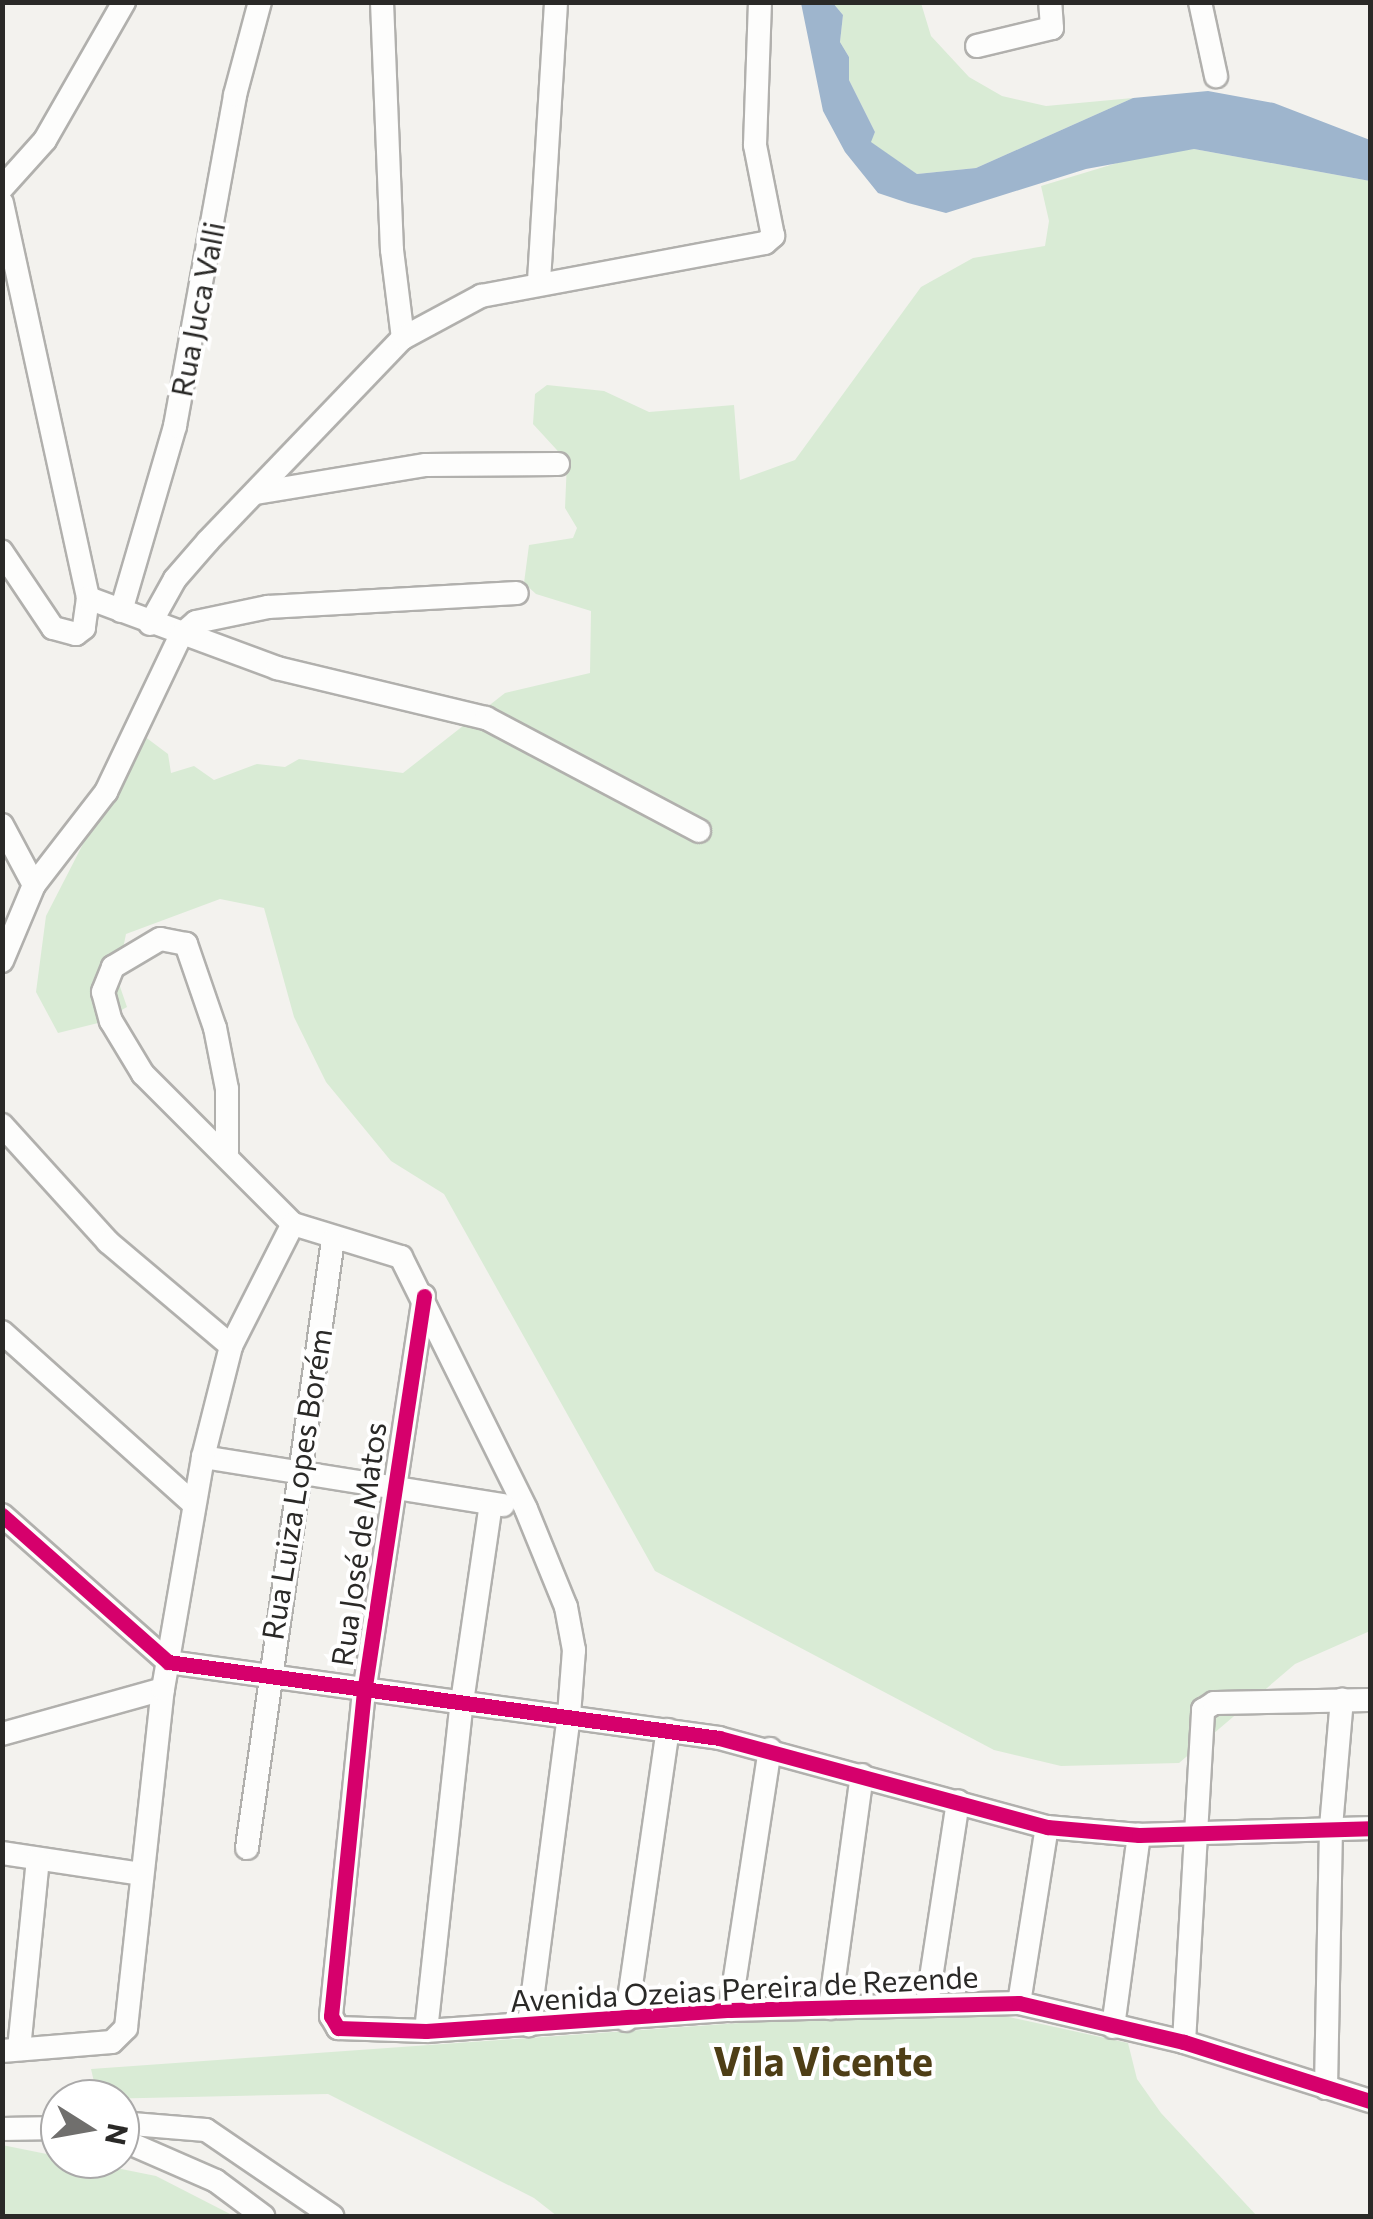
<!DOCTYPE html>
<html>
<head>
<meta charset="utf-8">
<style>
  body { margin:0 }
  #map { position:relative; width:1373px; height:2219px; overflow:hidden; background:#f3f2ee; font-family:Commissioner,sans-serif }
  div>[style] { position:absolute }
  .green>* { inset:0; background:#d9ebd5 }
  .water>* { inset:0; background:#9eb5cd }
  .roads { filter:drop-shadow(2px 0 #b1b0ad) drop-shadow(-2px 0 #b1b0ad) drop-shadow(0 2px #b1b0ad) drop-shadow(0 -2px #b1b0ad) }
  .street>* { height:22px; margin:-11px; padding:0 11px; transform-origin:11px; border-radius:11px; background:#fdfdfc }
  .cycleway>* { height:15px; margin:-7.5px; padding:0 7.5px; transform-origin:7.5px; border-radius:7.5px; background:#d6006c }
  span { translate:-50% -50%; white-space:nowrap; text-align:center; line-height:1.15; -webkit-text-stroke:8px #fff; paint-order:stroke }
  .street-label { font-size:30px; color:#2a2927 }
  .district-label { font-size:40px; color:#4e3e16; font-weight:700 }
  .frame { position:absolute; inset:0; border:5px solid #2a2927; pointer-events:none }
  .north { position:absolute; left:40px; top:2079px; width:100px; height:100px; box-sizing:border-box; background:#fff; border:2px solid #aaa9a9; border-radius:50%; rotate:101deg; font-size:28px; font-weight:700; line-height:40px; text-align:center; color:#2a2927 }
  .north::after { content:''; display:block; margin:auto; width:35px; height:45px; background:#706f6d; clip-path:polygon(50% 0,100% 100%,50% 72%,0 100%) }
</style>
</head>
<body>
<div id="map">
  <div class="green">
    <i style="clip-path:polygon(833px 3px,921px 3px,931px 36px,969px 77px,1002px 96px,1046px 106px,1133px 98px,976px 168px,917px 174px,870px 142px,875px 132px,849px 80px,849px 57px,840px 42px,843px 15px)"></i>
    <i style="clip-path:polygon(1194px 149px,1370px 181px,1370px 1631px,1295px 1664px,1179px 1763px,1061px 1766px,994px 1750px,655px 1571px,444px 1194px,391px 1161px,326px 1082px,294px 1017px,264px 908px,220px 899px,126px 934px,117px 978px,127px 1007px,98px 1023px,58px 1033px,36px 992px,46px 916px,140px 733px,168px 754px,171px 773px,194px 766px,214px 780px,257px 764px,285px 767px,299px 759px,403px 773px,505px 693px,590px 673px,591px 611px,536px 594px,524px 583px,529px 545px,573px 538px,577px 528px,565px 508px,567px 461px,533px 424px,535px 394px,547px 385px,604px 391px,649px 412px,734px 405px,740px 480px,795px 460px,921px 287px,973px 258px,1045px 246px,1049px 221px,1041px 186px,1150px 153px)"></i>
    <i style="clip-path:polygon(991px 2013px,1128px 2043px,1137px 2079px,1161px 2113px,1257px 2216px,557px 2216px,534px 2198px,328px 2094px,98px 2099px,91px 2069px,810px 2018px)"></i>
    <i style="clip-path:polygon(2px 2145px,156px 2176px,234px 2216px,3px 2216px)"></i>
  </div>
  <div class="water">
    <i style="clip-path:polygon(801px 3px,833px 3px,843px 15px,840px 42px,849px 57px,849px 80px,875px 132px,871px 142px,917px 174px,976px 168px,1133px 98px,1208px 91px,1274px 103px,1370px 140px,1370px 181px,1194px 149px,1086px 169px,946px 213px,908px 203px,878px 193px,845px 152px,823px 111px)"></i>
  </div>
  <div class="roads">
    <div class="street">
      <i style="left:382px;top:2px;width:248px;rotate:87.7deg"></i>
      <i style="left:392px;top:250px;width:89px;rotate:82.9deg"></i>
      <i style="left:1200px;top:2px;width:76px;rotate:77.8deg"></i>
      <i style="left:977px;top:46px;width:77px;rotate:-13.5deg"></i>
      <i style="left:1052px;top:28px;width:26px;rotate:-94deg"></i>
      <i style="left:2px;top:188px;width:64px;rotate:-48.1deg"></i>
      <i style="left:45px;top:140px;width:159px;rotate:-60.2deg"></i>
      <i style="left:2px;top:203px;width:404px;rotate:77.7deg"></i>
      <i style="left:88px;top:598px;width:30px;rotate:98deg"></i>
      <i style="left:84px;top:628px;width:10px;rotate:143deg"></i>
      <i style="left:76px;top:634px;width:24px;rotate:-165deg"></i>
      <i style="left:53px;top:628px;width:92px;rotate:-123.9deg"></i>
      <i style="left:539px;top:281px;width:280px;rotate:-86.5deg"></i>
      <i style="left:256px;top:493px;width:172px;rotate:-9.4deg"></i>
      <i style="left:426px;top:465px;width:132px;rotate:-0.4deg"></i>
      <i style="left:88px;top:598px;width:202px;rotate:20.3deg"></i>
      <i style="left:277px;top:668px;width:215px;rotate:13.5deg"></i>
      <i style="left:486px;top:718px;width:241px;rotate:27.9deg"></i>
      <i style="left:121px;top:611px;width:193px;rotate:-73.7deg"></i>
      <i style="left:175px;top:426px;width:336px;rotate:-79.7deg"></i>
      <i style="left:235px;top:95px;width:96px;rotate:-75deg"></i>
      <i style="left:150px;top:624px;width:51px;rotate:-60.9deg"></i>
      <i style="left:175px;top:579px;width:50px;rotate:-49deg"></i>
      <i style="left:208px;top:541px;width:281px;rotate:-46.2deg"></i>
      <i style="left:403px;top:338px;width:89px;rotate:-28.3deg"></i>
      <i style="left:481px;top:296px;width:289px;rotate:-10.6deg"></i>
      <i style="left:765px;top:243px;width:11px;rotate:-41deg"></i>
      <i style="left:773px;top:236px;width:93px;rotate:-101.2deg"></i>
      <i style="left:755px;top:145px;width:143px;rotate:-88deg"></i>
      <i style="left:2px;top:825px;width:68px;rotate:61.9deg"></i>
      <i style="left:2px;top:961px;width:82px;rotate:-67.2deg"></i>
      <i style="left:34px;top:885px;width:118px;rotate:-52.3deg"></i>
      <i style="left:106px;top:792px;width:174px;rotate:-64.5deg"></i>
      <i style="left:181px;top:635px;width:20px;rotate:-41deg"></i>
      <i style="left:196px;top:622px;width:74px;rotate:-11.8deg"></i>
      <i style="left:268px;top:607px;width:249px;rotate:-3.2deg"></i>
      <i style="left:2px;top:1125px;width:158px;rotate:47.8deg"></i>
      <i style="left:108px;top:1242px;width:161px;rotate:40.2deg"></i>
      <i style="left:227px;top:1152px;width:63px;rotate:-90deg"></i>
      <i style="left:227px;top:1089px;width:62px;rotate:-101.1deg"></i>
      <i style="left:215px;top:1028px;width:89px;rotate:-109deg"></i>
      <i style="left:186px;top:944px;width:26px;rotate:-169deg"></i>
      <i style="left:160px;top:939px;width:55px;rotate:149.2deg"></i>
      <i style="left:113px;top:967px;width:27px;rotate:112deg"></i>
      <i style="left:103px;top:992px;width:30px;rotate:75deg"></i>
      <i style="left:111px;top:1021px;width:62px;rotate:58.9deg"></i>
      <i style="left:143px;top:1074px;width:212px;rotate:45deg"></i>
      <i style="left:293px;top:1224px;width:113px;rotate:17deg"></i>
      <i style="left:401px;top:1257px;width:281px;rotate:63.6deg"></i>
      <i style="left:526px;top:1509px;width:106px;rotate:67.8deg"></i>
      <i style="left:566px;top:1607px;width:44px;rotate:79.5deg"></i>
      <i style="left:574px;top:1650px;width:65px;rotate:94.4deg"></i>
      <i style="left:569px;top:1715px;width:313px;rotate:97.4deg"></i>
      <i style="left:424px;top:1296px;width:400px;rotate:98.6deg"></i>
      <i style="left:364px;top:1691px;width:327px;rotate:95.8deg"></i>
      <i style="left:331px;top:2016px;width:14px;rotate:60deg"></i>
      <i style="left:338px;top:2028px;width:88px;rotate:2deg"></i>
      <i style="left:426px;top:2031px;width:305px;rotate:-4deg"></i>
      <i style="left:730px;top:2010px;width:289px;rotate:-1.4deg"></i>
      <i style="left:1019px;top:2003px;width:170px;rotate:13.3deg"></i>
      <i style="left:1184px;top:2042px;width:195px;rotate:17.6deg"></i>
      <i style="left:2px;top:1332px;width:258px;rotate:41.9deg"></i>
      <i style="left:203px;top:1457px;width:304px;rotate:9.1deg"></i>
      <i style="left:2px;top:1515px;width:222px;rotate:41.5deg"></i>
      <i style="left:168px;top:1662px;width:556px;rotate:7.85deg"></i>
      <i style="left:719px;top:1738px;width:340px;rotate:15.2deg"></i>
      <i style="left:1047px;top:1827px;width:92px;rotate:5deg"></i>
      <i style="left:1139px;top:1835px;width:231px;rotate:-1.7deg"></i>
      <i style="left:2px;top:1734px;width:167px;rotate:-15.6deg"></i>
      <i style="left:247px;top:1848px;width:614px;rotate:-81.95deg"></i>
      <i style="left:2px;top:1853px;width:141px;rotate:8.6deg"></i>
      <i style="left:1019px;top:2003px;width:178px;rotate:-81deg"></i>
      <i style="left:927px;top:2004px;width:205px;rotate:-81.3deg"></i>
      <i style="left:830px;top:2008px;width:235px;rotate:-82.2deg"></i>
      <i style="left:730px;top:2010px;width:264px;rotate:-81.3deg"></i>
      <i style="left:626px;top:2020px;width:293px;rotate:-81.8deg"></i>
      <i style="left:1113px;top:2027px;width:194px;rotate:-82.3deg"></i>
      <i style="left:426px;top:2031px;width:331px;rotate:-83.8deg"></i>
      <i style="left:462px;top:1702px;width:200px;rotate:-81.7deg"></i>
      <i style="left:1184px;top:2042px;width:333px;rotate:-86.7deg"></i>
      <i style="left:1203px;top:1710px;width:13px;rotate:-32deg"></i>
      <i style="left:1214px;top:1703px;width:156px;rotate:-1.1deg"></i>
      <i style="left:19px;top:2049px;width:191px;rotate:-84.3deg"></i>
      <i style="left:2px;top:2051px;width:110px;rotate:-4.7deg"></i>
      <i style="left:112px;top:2042px;width:20px;rotate:-45deg"></i>
      <i style="left:126px;top:2028px;width:341px;rotate:-83.8deg"></i>
      <i style="left:163px;top:1689px;width:235px;rotate:-80.2deg"></i>
      <i style="left:203px;top:1457px;width:114px;rotate:-75.8deg"></i>
      <i style="left:231px;top:1346px;width:137px;rotate:-63.1deg"></i>
      <i style="left:1326px;top:2088px;width:261px;rotate:-88.9deg"></i>
      <i style="left:1331px;top:1827px;width:128px;rotate:-85.1deg"></i>
      <i style="left:120px;top:2123px;width:86px;rotate:4.7deg"></i>
      <i style="left:206px;top:2130px;width:153px;rotate:34.3deg"></i>
      <i style="left:2px;top:2129px;width:58px;rotate:-1deg"></i>
      <i style="left:120px;top:2139px;width:105px;rotate:23.6deg"></i>
      <i style="left:216px;top:2181px;width:59px;rotate:36.7deg"></i>
    </div>
  </div>
  <div class="cycleway">
    <i style="left:424px;top:1296px;width:400px;rotate:98.6deg"></i>
    <i style="left:364px;top:1691px;width:327px;rotate:95.8deg"></i>
    <i style="left:331px;top:2016px;width:14px;rotate:60deg"></i>
    <i style="left:338px;top:2028px;width:88px;rotate:2deg"></i>
    <i style="left:426px;top:2031px;width:305px;rotate:-4deg"></i>
    <i style="left:730px;top:2010px;width:289px;rotate:-1.4deg"></i>
    <i style="left:1019px;top:2003px;width:170px;rotate:13.3deg"></i>
    <i style="left:1184px;top:2042px;width:195px;rotate:17.6deg"></i>
    <i style="left:2px;top:1515px;width:222px;rotate:41.5deg"></i>
    <i style="left:168px;top:1662px;width:556px;rotate:7.85deg"></i>
    <i style="left:719px;top:1738px;width:340px;rotate:15.2deg"></i>
    <i style="left:1047px;top:1827px;width:92px;rotate:5deg"></i>
    <i style="left:1139px;top:1835px;width:231px;rotate:-1.7deg"></i>
  </div>
  <div class="street-label">
    <span style="left:197px;top:309px;rotate:-79deg">Rua Juca Valli</span>
    <span style="left:296px;top:1484px;rotate:-81deg">Rua Luiza Lopes Borém</span>
    <span style="left:358px;top:1544px;rotate:-82deg">Rua José de Matos</span>
    <span style="left:744px;top:1988px;rotate:-3deg">Avenida Ozeias Pereira de Rezende</span>
  </div>
  <div class="district-label">
    <span style="left:823px;top:2060px">Vila Vicente</span>
  </div>
  <div class="frame"></div>
  <div class="north">N</div>
</div>
</body>
</html>
